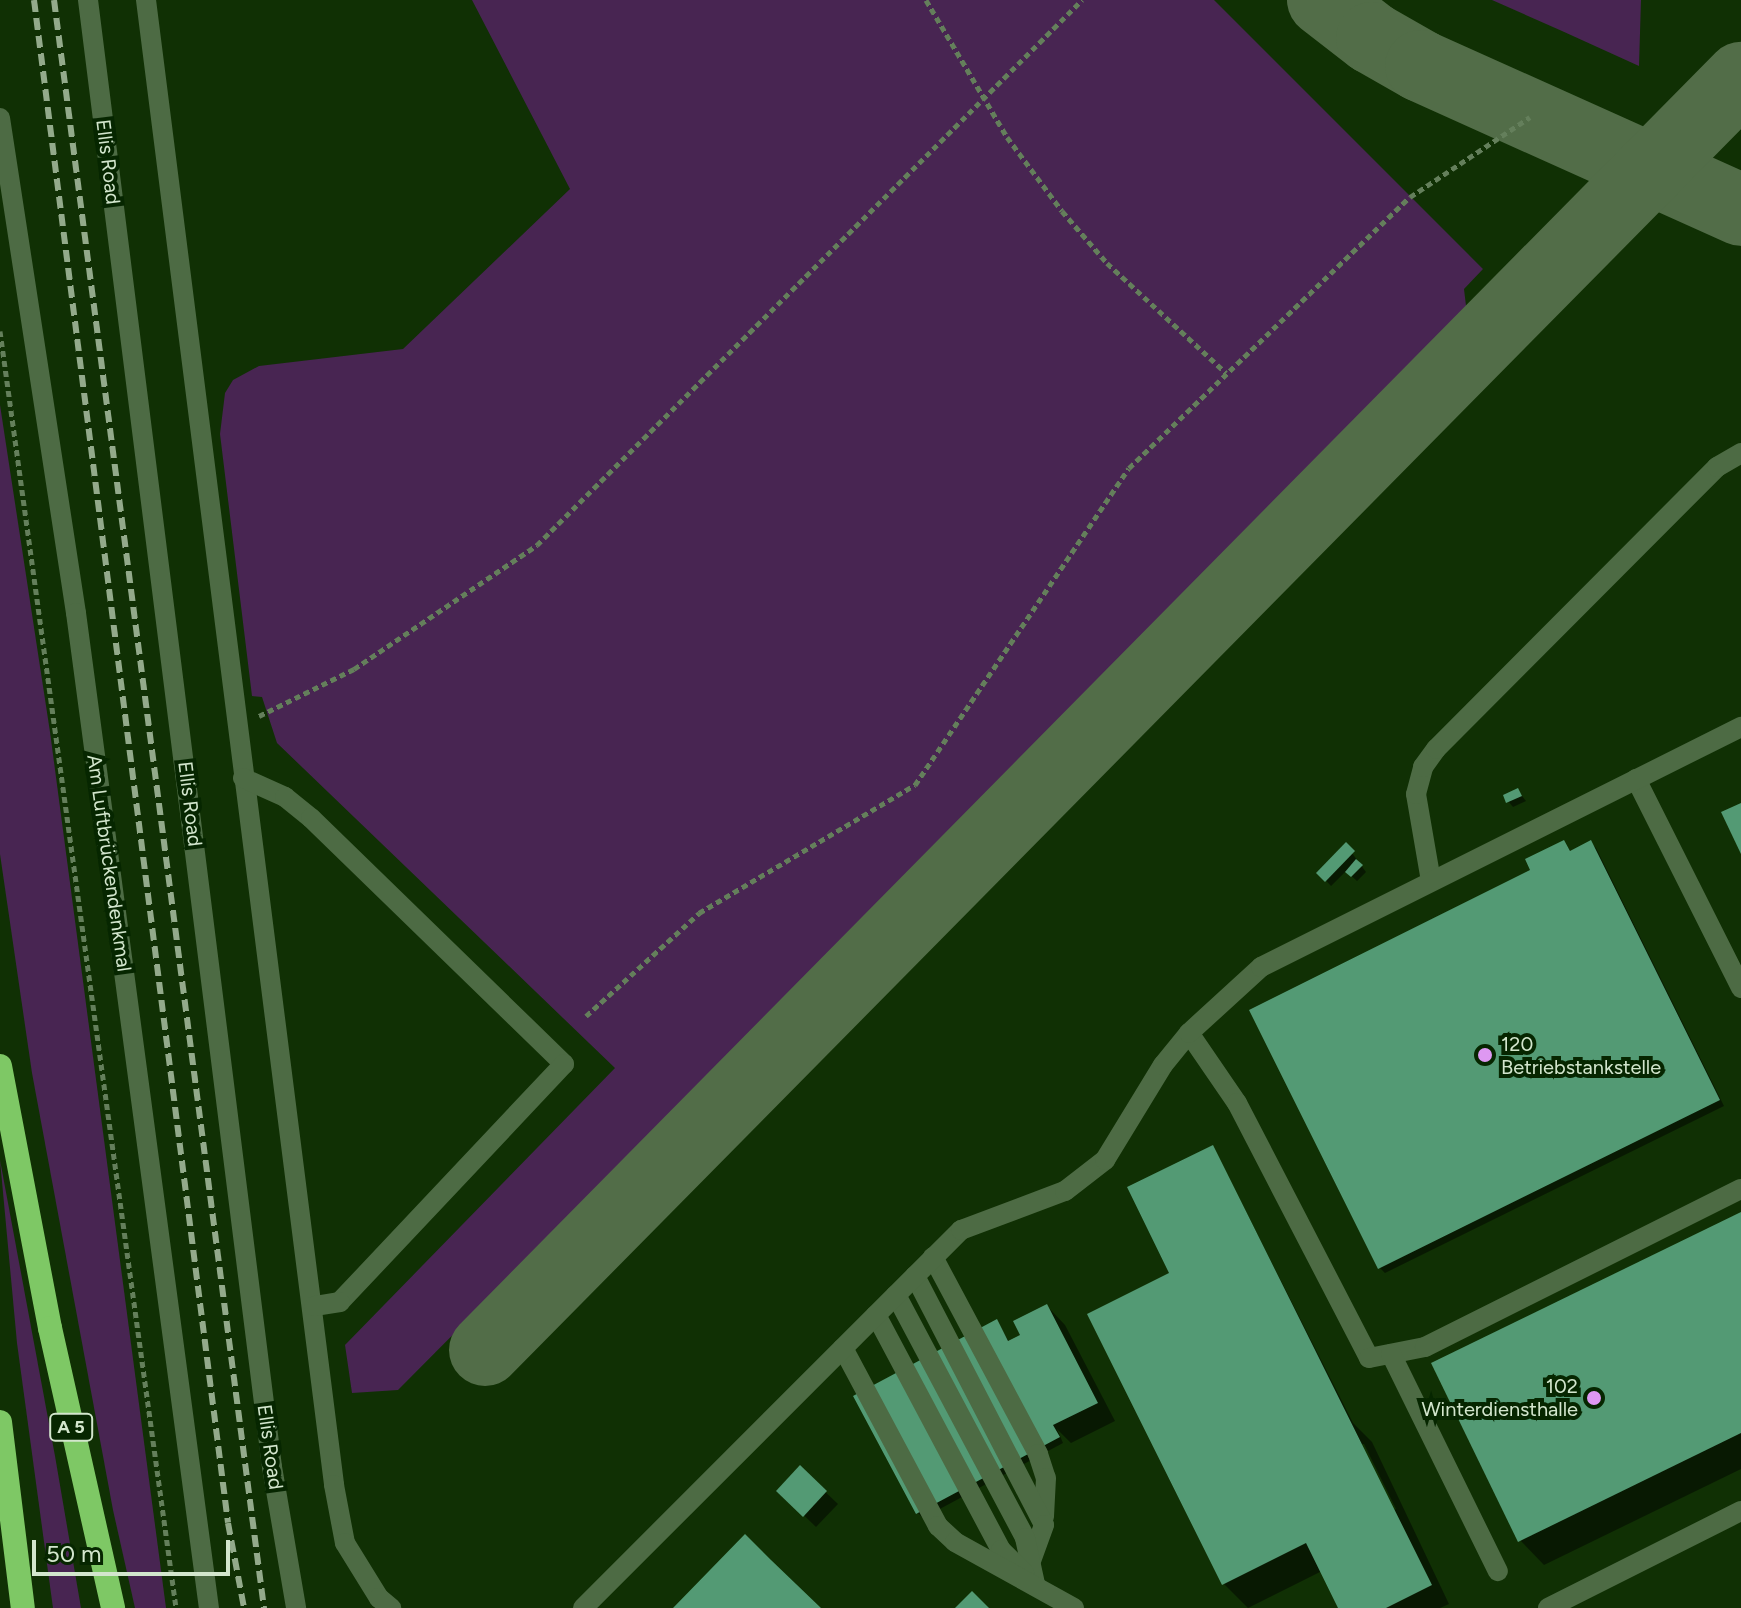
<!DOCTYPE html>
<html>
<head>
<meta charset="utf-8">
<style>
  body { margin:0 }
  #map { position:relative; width:1741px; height:1608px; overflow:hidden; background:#103004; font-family:Figtree,sans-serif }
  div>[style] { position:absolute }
  .green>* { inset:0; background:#482552 }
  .shadow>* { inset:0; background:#0007 }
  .taxiway>* { height:72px; margin:-36px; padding:0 36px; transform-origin:36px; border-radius:36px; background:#526d48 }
  .building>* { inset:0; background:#539a74 }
  .path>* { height:5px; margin-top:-2.5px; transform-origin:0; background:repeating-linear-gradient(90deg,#647f5b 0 6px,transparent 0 10px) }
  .minor>* { height:20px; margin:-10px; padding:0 10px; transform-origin:10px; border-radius:10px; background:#4d6b44 }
  .highway>* { height:24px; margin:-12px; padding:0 12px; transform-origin:12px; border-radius:12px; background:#7ec865 }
  .rail>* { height:6px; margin-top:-3px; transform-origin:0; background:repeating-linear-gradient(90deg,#93aa8b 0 12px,transparent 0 18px) }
  .dots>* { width:22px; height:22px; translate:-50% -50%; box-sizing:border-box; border:4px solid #062600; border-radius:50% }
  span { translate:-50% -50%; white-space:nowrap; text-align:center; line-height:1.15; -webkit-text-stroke:8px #062600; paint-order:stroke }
  .shield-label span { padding:2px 6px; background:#062600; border:2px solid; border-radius:6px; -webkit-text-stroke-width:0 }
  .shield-label { font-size:18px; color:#d3e6cd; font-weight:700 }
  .street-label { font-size:20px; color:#d3e6cd }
  .poi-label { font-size:20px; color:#d3e6cd }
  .left { translate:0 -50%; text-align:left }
  .right { translate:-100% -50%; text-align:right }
  .scale { position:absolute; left:32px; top:1540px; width:198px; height:36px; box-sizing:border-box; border:4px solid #d3e6cd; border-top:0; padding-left:10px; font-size:24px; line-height:28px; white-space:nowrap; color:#d3e6cd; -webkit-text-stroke:6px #062600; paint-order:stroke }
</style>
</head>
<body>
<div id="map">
  <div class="green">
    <i style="clip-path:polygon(472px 0,1214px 0,1483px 269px,1464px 289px,1467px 314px,398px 1390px,352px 1393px,345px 1345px,615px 1068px,277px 743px,262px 697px,252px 696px,220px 434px,225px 393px,233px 380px,259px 366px,403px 349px,570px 189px)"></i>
    <i style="clip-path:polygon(1492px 0,1641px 0,1639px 66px,1562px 31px)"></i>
    <i style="clip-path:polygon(0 405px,50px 732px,166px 1608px,135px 1608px,113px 1510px,32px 1073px,0 854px)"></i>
    <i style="clip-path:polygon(0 1160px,55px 1456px,81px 1608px,53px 1608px,17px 1343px)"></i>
  </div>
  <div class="shadow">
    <i style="clip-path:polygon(1518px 791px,1526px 801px,1513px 807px,1508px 801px)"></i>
    <i style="clip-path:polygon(1564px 842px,1571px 852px,1591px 843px,1596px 848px,1724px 1106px,1385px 1273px,1380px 1268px,1533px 871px)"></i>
    <i style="clip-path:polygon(1346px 845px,1366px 872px,1357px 881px,1346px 871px,1331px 886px,1319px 873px)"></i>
    <i style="clip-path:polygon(evenodd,1213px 1147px,1353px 1423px,1372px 1442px,1449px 1604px,1440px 1608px,1340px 1608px,1322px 1571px,1248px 1608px,1223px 1583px,1172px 1274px,1213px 1147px,1360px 1444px,1364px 1444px,1396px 1509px,1393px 1510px,1360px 1444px)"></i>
    <i style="clip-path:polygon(1741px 1214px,1741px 1469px,1544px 1565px,1520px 1540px)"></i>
    <i style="clip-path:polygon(1047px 1306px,1065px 1325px,1115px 1421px,1071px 1443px,1057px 1429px,1063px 1443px,923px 1518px,917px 1512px,996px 1321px,1010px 1343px,1023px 1336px)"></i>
    <i style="clip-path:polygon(800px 1468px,838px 1504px,816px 1527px,779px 1491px)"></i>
  </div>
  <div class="taxiway">
    <i style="left:1323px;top:0;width:62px;rotate:37.8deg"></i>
    <i style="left:1372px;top:38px;width:56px;rotate:29.7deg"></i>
    <i style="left:1421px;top:66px;width:351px;rotate:24.2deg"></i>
    <i style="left:485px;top:1350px;width:1788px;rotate:-45.36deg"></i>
  </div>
  <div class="building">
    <i style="clip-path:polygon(1518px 788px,1522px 796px,1506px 803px,1503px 795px)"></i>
    <i style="clip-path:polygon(1741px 803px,1741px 854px,1721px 812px)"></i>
    <i style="clip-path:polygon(1564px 840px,1570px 851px,1591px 840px,1720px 1100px,1378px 1269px,1249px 1010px,1530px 870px,1525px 859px)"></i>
    <i style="clip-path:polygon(1346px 842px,1355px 851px,1325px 882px,1316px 873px)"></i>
    <i style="clip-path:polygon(1356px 859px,1363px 865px,1351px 877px,1345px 872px)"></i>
    <i style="clip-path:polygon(1213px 1145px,1432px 1585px,1386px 1608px,1338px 1608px,1306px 1543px,1222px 1585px,1087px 1314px,1169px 1273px,1127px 1187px)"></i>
    <i style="clip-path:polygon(1741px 1212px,1741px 1433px,1518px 1542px,1431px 1363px)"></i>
    <i style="clip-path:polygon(1047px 1304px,1098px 1403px,1053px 1425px,1060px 1437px,916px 1514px,853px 1396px,997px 1319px,1008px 1341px,1020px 1335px,1013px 1321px)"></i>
    <i style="clip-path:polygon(800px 1465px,827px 1491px,803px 1517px,776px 1491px)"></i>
    <i style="clip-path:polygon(745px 1534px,771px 1560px,821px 1608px,673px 1608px)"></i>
    <i style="clip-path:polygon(972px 1591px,989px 1608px,955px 1608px)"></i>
  </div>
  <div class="path">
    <i style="left:926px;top:0;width:159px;rotate:59.4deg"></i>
    <i style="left:1007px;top:137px;width:92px;rotate:53.4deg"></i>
    <i style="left:1062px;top:211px;width:69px;rotate:49.1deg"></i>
    <i style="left:1107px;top:263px;width:162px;rotate:42.7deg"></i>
    <i style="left:0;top:331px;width:1289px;rotate:82.15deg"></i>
    <i style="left:259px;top:716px;width:106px;rotate:-26.3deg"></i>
    <i style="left:354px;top:669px;width:221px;rotate:-34.1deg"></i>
    <i style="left:537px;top:545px;width:771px;rotate:-45deg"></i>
    <i style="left:586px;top:1016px;width:153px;rotate:-42.3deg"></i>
    <i style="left:699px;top:913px;width:251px;rotate:-30.7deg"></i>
    <i style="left:915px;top:785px;width:382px;rotate:-56deg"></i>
    <i style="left:1129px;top:468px;width:390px;rotate:-44deg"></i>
    <i style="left:1410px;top:197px;width:144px;rotate:-33.7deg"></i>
  </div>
  <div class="minor">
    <i style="left:88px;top:0;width:1478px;rotate:82.85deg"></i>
    <i style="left:272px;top:1467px;width:143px;rotate:80.3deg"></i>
    <i style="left:146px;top:0;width:1497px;rotate:82.78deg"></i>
    <i style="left:334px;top:1485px;width:59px;rotate:79.3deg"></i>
    <i style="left:345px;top:1543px;width:65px;rotate:58.3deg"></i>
    <i style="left:379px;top:1598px;width:16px;rotate:40deg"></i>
    <i style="left:0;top:118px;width:501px;rotate:81.27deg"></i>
    <i style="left:76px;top:613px;width:1004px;rotate:82.39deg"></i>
    <i style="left:243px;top:778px;width:46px;rotate:24.3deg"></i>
    <i style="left:285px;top:797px;width:33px;rotate:39deg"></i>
    <i style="left:311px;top:818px;width:353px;rotate:44.2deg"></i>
    <i style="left:564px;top:1064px;width:327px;rotate:133.3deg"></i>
    <i style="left:340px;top:1302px;width:26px;rotate:171deg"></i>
    <i style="left:1636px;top:779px;width:234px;rotate:63.3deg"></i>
    <i style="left:1431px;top:881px;width:88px;rotate:-99.8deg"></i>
    <i style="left:1416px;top:794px;width:28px;rotate:-75deg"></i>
    <i style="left:1423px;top:767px;width:22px;rotate:-54deg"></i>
    <i style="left:1436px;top:749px;width:398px;rotate:-45.1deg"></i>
    <i style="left:1717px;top:467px;width:28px;rotate:-30deg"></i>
    <i style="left:1189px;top:1033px;width:85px;rotate:55.6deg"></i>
    <i style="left:1237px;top:1103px;width:287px;rotate:62.6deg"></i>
    <i style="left:1369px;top:1358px;width:57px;rotate:-11.1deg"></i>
    <i style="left:1425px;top:1347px;width:353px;rotate:-26.6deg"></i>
    <i style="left:933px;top:1257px;width:223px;rotate:61.9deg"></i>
    <i style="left:1038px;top:1454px;width:25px;rotate:72deg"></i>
    <i style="left:1046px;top:1478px;width:39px;rotate:93deg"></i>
    <i style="left:915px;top:1276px;width:280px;rotate:62.6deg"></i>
    <i style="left:1044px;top:1525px;width:38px;rotate:110deg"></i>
    <i style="left:896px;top:1295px;width:275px;rotate:62deg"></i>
    <i style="left:1025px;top:1538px;width:47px;rotate:77.7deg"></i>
    <i style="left:876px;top:1315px;width:266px;rotate:62deg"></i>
    <i style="left:1001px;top:1550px;width:33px;rotate:45deg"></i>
    <i style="left:843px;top:1348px;width:202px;rotate:61.9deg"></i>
    <i style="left:938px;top:1526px;width:23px;rotate:43deg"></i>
    <i style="left:955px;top:1542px;width:136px;rotate:29deg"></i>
    <i style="left:1391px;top:1354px;width:242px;rotate:63.8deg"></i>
    <i style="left:583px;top:1608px;width:535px;rotate:-45deg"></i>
    <i style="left:961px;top:1230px;width:111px;rotate:-20.6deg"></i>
    <i style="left:1065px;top:1191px;width:51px;rotate:-37.8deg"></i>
    <i style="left:1105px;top:1160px;width:111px;rotate:-58.6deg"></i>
    <i style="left:1163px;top:1065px;width:41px;rotate:-50.9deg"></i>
    <i style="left:1189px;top:1033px;width:98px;rotate:-42.5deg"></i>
    <i style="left:1261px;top:967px;width:537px;rotate:-26.57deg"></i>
    <i style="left:1548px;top:1608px;width:216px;rotate:-26.7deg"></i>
  </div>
  <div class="highway">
    <i style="left:0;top:1066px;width:267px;rotate:79.2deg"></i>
    <i style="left:50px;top:1328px;width:287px;rotate:77.3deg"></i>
    <i style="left:0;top:1422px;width:187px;rotate:83deg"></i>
  </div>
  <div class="rail">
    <i style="left:34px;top:0;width:1535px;rotate:82.74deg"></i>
    <i style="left:228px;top:1523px;width:86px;rotate:79.3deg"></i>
    <i style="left:54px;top:0;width:1622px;rotate:82.56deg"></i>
  </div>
  <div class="dots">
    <i style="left:1485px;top:1055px;background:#de98f2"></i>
    <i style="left:1594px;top:1398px;background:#de98f2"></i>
  </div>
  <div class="shield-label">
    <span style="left:71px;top:1427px">A 5</span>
  </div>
  <div class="street-label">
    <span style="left:108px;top:162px;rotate:83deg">Ellis Road</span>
    <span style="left:190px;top:804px;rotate:83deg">Ellis Road</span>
    <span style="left:109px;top:863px;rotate:82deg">Am Luftbrückendenkmal</span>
    <span style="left:270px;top:1447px;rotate:82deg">Ellis Road</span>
  </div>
  <div class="poi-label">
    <span class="left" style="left:1501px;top:1056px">120<br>Betriebstankstelle</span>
    <span class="right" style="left:1578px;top:1398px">102<br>Winterdiensthalle</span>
  </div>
  <div class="scale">50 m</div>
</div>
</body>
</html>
